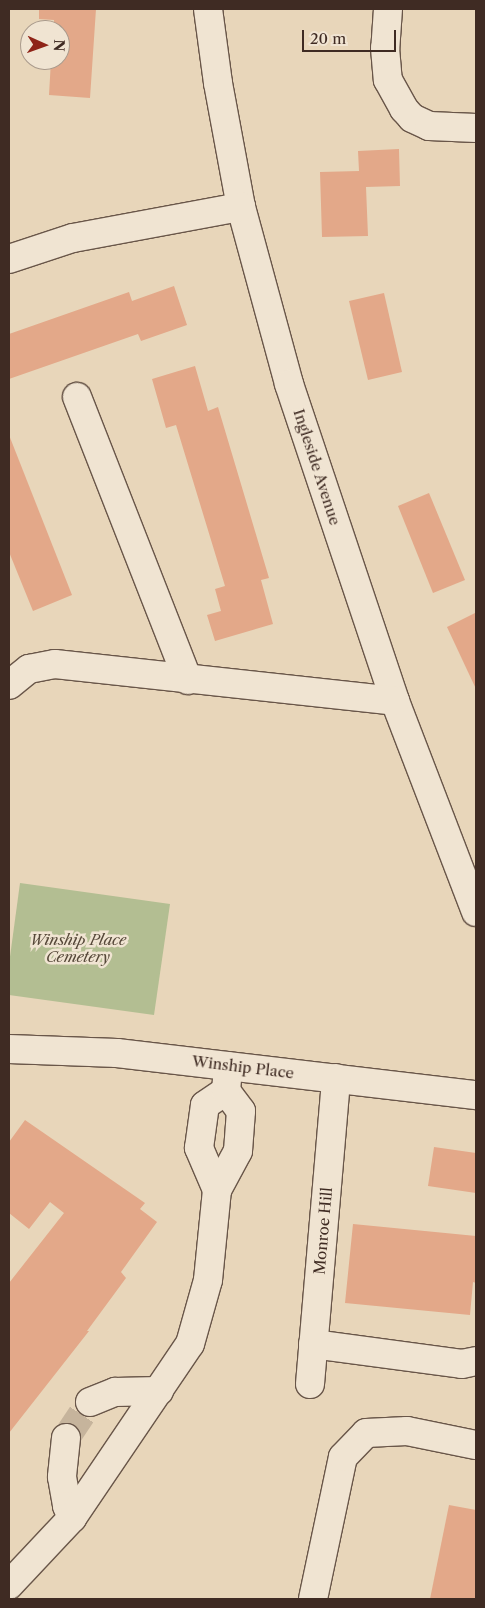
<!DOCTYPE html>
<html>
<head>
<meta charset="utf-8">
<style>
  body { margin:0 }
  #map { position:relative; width:485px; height:1608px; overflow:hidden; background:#e8d6ba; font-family:"Libre Caslon Text",serif }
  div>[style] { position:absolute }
  .green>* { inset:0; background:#b3be92 }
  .building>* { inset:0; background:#e3a889 }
  .minor-tunnel>* { height:28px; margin-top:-14px; transform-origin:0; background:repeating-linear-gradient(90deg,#c6b49c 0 28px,transparent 0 42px) }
  .roads { filter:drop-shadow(1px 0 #695649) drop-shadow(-1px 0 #695649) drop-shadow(0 1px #695649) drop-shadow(0 -1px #695649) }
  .minor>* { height:28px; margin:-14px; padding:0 14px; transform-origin:14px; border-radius:14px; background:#f0e4d2 }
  span { translate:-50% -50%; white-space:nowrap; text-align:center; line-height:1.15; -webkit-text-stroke:5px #f0e4d2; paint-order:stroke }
  .street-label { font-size:15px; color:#3f2b23 }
  .park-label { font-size:15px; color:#564839; font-style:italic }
  .frame { position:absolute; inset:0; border:10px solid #3f2b23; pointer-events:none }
  .north { position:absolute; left:20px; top:20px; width:50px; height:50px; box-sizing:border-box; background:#f0e4d2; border:1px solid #a99a8c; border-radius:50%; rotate:92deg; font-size:14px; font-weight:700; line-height:20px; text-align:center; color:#3f2b23 }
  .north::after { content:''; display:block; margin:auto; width:18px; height:22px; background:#8f2418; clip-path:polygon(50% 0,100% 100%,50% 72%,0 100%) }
  .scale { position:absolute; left:302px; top:30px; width:94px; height:22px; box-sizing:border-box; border:2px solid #3f2b23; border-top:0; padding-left:6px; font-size:15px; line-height:18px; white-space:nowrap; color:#3f2b23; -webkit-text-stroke:4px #f0e4d2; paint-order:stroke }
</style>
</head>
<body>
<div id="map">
  <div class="green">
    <i style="clip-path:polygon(20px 883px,170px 904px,154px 1015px,9px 995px,9px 964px)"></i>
  </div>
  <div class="building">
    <i style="clip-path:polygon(39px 9px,96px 9px,90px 98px,49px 95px,51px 60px,60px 60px,60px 30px,54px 30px,54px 20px,39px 19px)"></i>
    <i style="clip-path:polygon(399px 149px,400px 186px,366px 187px,368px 236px,322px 237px,320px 172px,359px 171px,358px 151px)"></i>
    <i style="clip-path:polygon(174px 286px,187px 325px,141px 341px,138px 334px,9px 379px,9px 334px,129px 292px,132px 301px)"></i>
    <i style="clip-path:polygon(384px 293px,402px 372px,368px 380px,349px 301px)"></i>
    <i style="clip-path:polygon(195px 366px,208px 411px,218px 407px,269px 578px,261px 580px,273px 624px,215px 641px,207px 615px,221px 611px,215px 589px,225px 586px,176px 425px,166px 428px,152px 379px)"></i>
    <i style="clip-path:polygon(9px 435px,72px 595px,33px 611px,9px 552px)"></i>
    <i style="clip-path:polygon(429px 493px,465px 580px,433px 593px,398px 506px)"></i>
    <i style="clip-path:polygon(475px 613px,476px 615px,476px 689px,447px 627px)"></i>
    <i style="clip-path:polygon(25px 1120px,145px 1203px,140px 1209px,157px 1222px,121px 1272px,126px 1278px,87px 1331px,89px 1331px,9px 1433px,9px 1283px,64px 1213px,50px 1202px,29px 1229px,9px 1213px,9px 1142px)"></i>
    <i style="clip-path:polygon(434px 1147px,476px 1153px,476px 1193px,428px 1186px)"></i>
    <i style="clip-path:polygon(353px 1224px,476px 1236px,476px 1283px,473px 1282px,470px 1315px,345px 1303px)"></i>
    <i style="clip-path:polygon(449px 1505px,476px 1510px,476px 1599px,430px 1599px)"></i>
  </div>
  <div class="minor-tunnel">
    <i style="left:66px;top:1438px;width:43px;rotate:-56.3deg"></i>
  </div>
  <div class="roads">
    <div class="minor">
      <i style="left:208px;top:9px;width:75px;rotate:82.3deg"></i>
      <i style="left:218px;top:83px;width:126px;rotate:79.5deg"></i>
      <i style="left:241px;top:207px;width:183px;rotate:74.8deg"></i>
      <i style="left:289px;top:384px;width:334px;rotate:71.5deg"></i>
      <i style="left:395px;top:701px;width:226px;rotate:69deg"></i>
      <i style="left:388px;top:9px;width:39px;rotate:94deg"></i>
      <i style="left:385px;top:48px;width:32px;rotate:85deg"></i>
      <i style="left:388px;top:80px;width:33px;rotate:61deg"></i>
      <i style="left:404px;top:109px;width:12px;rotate:48deg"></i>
      <i style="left:412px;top:118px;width:19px;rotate:25deg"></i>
      <i style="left:429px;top:126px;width:47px;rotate:2.4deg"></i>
      <i style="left:9px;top:259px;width:67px;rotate:-18.2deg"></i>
      <i style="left:73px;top:238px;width:171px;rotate:-10.5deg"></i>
      <i style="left:77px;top:397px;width:304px;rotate:68.6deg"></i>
      <i style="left:9px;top:685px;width:26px;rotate:-39deg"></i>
      <i style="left:29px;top:669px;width:26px;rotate:-11deg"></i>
      <i style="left:55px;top:664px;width:342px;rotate:6.2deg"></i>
      <i style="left:9px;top:1049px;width:108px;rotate:2.1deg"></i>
      <i style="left:117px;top:1053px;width:361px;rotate:6.7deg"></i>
      <i style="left:217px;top:1190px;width:46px;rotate:-113.2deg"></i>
      <i style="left:199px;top:1148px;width:43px;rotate:-82.1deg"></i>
      <i style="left:205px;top:1105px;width:25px;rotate:-34deg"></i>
      <i style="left:313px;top:1344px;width:150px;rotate:7.6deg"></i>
      <i style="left:462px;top:1364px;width:14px;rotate:-12deg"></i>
      <i style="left:310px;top:1384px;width:307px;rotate:-85.1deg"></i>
      <i style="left:90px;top:1402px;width:27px;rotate:-22deg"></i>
      <i style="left:115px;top:1392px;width:44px;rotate:-1.3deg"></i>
      <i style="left:66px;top:1438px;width:39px;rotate:96deg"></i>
      <i style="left:62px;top:1477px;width:29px;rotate:80deg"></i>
      <i style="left:67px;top:1506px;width:13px;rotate:67deg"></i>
      <i style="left:9px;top:1585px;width:92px;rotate:-46.8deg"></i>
      <i style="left:72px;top:1518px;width:210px;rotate:-55.9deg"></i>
      <i style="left:190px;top:1344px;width:66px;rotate:-74.3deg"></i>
      <i style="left:208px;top:1280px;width:90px;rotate:-84.3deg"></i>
      <i style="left:217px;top:1190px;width:44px;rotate:-61.7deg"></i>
      <i style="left:238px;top:1151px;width:40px;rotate:-85.7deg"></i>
      <i style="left:241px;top:1111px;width:25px;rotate:-127deg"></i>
      <i style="left:226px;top:1091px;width:25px;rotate:-85deg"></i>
      <i style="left:313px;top:1599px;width:145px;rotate:-78.1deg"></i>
      <i style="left:343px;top:1457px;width:33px;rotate:-46deg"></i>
      <i style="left:366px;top:1433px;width:41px;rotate:-2.8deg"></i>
      <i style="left:407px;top:1431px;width:70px;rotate:11.5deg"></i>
    </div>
  </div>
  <div class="street-label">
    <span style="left:317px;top:467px;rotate:72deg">Ingleside Avenue</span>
    <span style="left:243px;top:1067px;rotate:7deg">Winship Place</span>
    <span style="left:323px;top:1231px;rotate:-85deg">Monroe Hill</span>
  </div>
  <div class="park-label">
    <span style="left:78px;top:948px">Winship Place<br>Cemetery</span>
  </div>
  <div class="frame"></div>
  <div class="north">N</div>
  <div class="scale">20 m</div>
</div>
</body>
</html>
